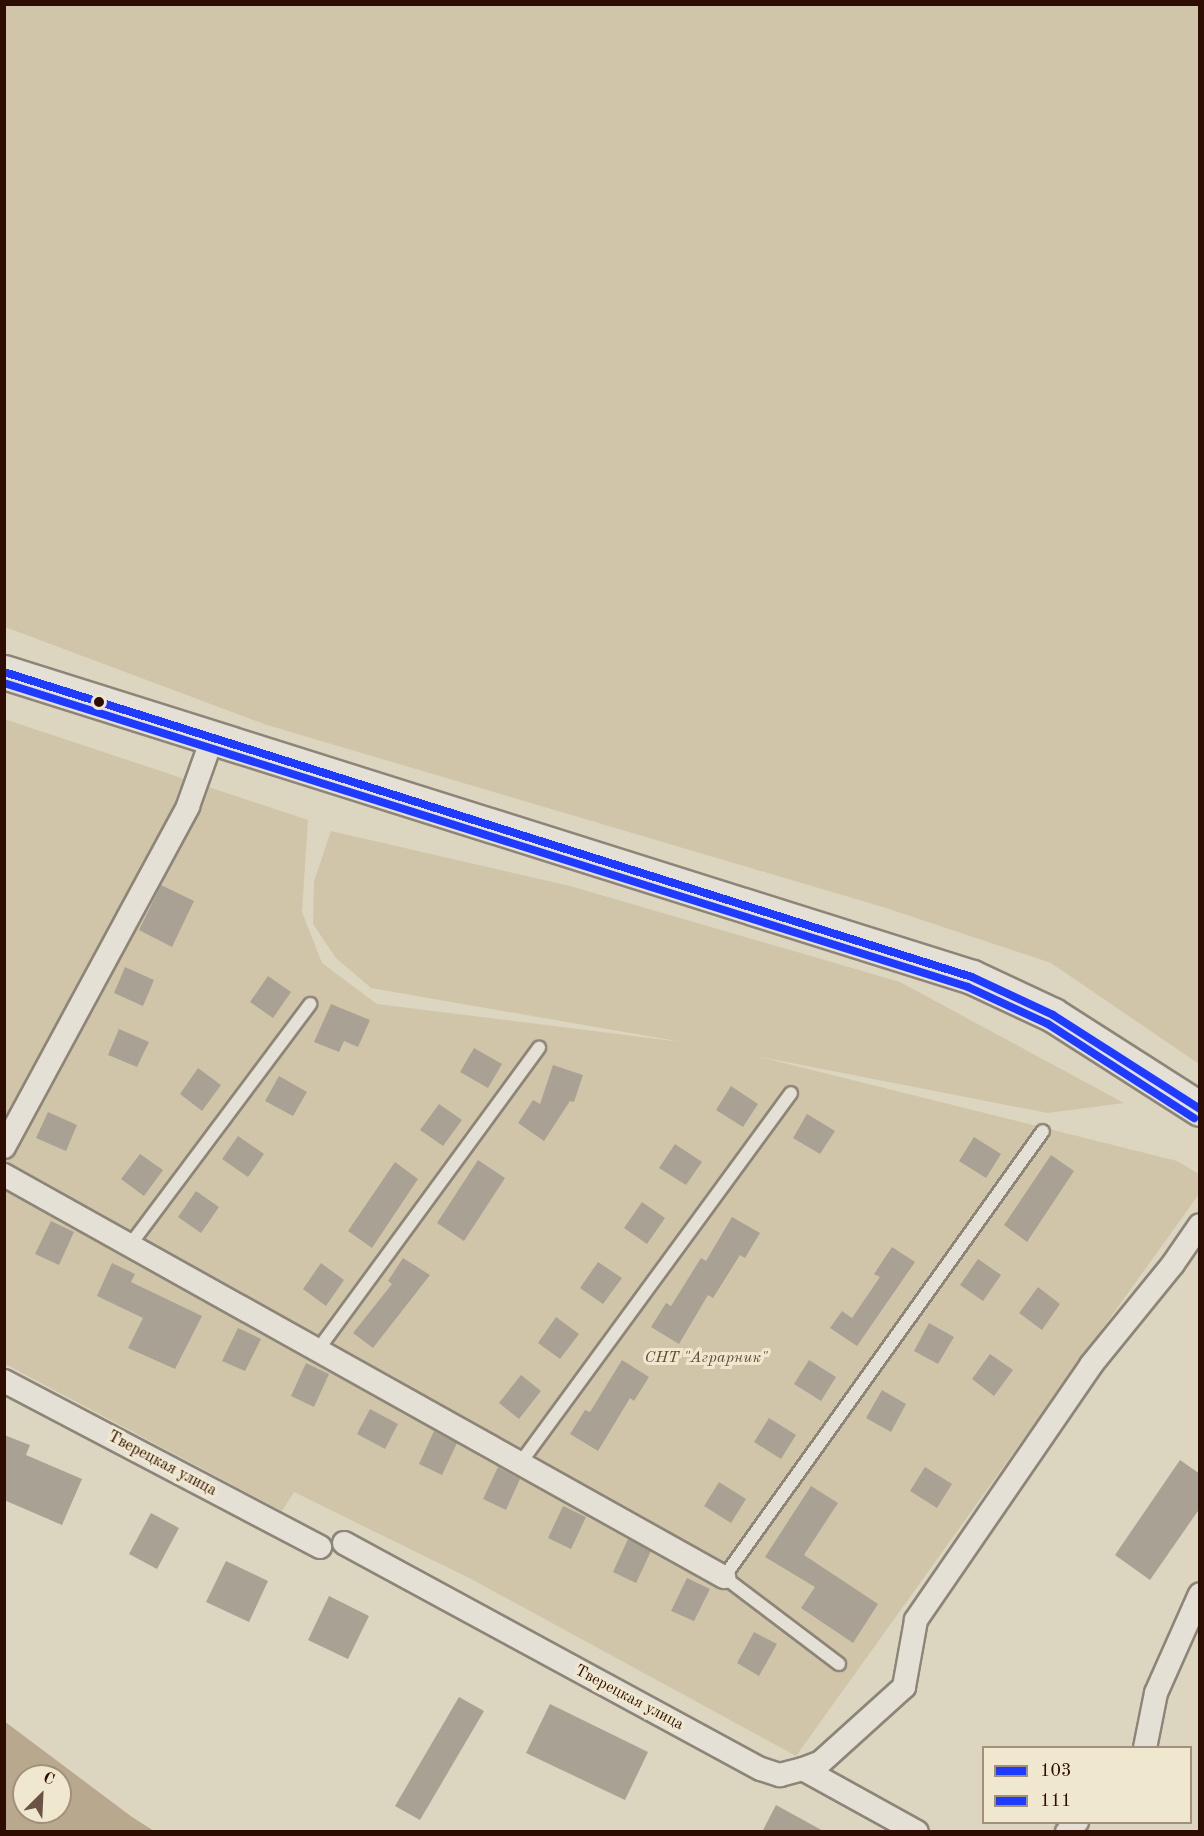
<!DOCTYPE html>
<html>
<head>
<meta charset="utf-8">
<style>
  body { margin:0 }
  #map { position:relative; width:1204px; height:1836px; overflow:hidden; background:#dcd5c0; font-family:"Old Standard TT",serif }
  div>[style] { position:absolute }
  .green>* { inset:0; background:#d1c5a9 }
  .water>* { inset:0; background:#b8a88d }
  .building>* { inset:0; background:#a9a193 }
  .roads { filter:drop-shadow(2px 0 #8d8578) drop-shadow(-2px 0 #8d8578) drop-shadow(0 2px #8d8578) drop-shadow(0 -2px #8d8578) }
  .service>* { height:12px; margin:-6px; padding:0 6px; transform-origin:6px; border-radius:6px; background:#e4e0d5 }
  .minor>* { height:22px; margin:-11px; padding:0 11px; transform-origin:11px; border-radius:11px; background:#e4e0d5 }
  .secondary>* { height:33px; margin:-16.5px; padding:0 16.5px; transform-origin:16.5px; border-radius:16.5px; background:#e4e0d5 }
  .bus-1>* { height:8px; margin:-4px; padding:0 4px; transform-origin:4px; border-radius:4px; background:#1f3bff }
  .bus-2>* { height:8px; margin:-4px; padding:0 4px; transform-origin:4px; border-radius:4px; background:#1f3bff }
  .dots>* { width:16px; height:16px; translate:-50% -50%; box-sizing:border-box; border:3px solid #f0e8ce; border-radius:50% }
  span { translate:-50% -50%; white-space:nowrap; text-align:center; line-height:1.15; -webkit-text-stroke:6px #f0e8ce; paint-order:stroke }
  .park-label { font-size:16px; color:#634836; font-style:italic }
  .street-label { font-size:16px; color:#2d0c02 }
  .frame { position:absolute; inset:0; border:6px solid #2d0c02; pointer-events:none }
  .legend { position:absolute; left:982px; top:1746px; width:210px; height:78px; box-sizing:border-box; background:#f0e8ce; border:2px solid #a2907c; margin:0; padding:8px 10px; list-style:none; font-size:18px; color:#2d0c02 }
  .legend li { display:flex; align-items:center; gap:12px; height:30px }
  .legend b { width:30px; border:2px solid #a2907c }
  .north { position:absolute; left:12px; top:1764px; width:60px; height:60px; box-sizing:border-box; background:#f0e8ce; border:2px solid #a2907c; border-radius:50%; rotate:24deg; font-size:16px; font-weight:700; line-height:24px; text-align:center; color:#2d0c02 }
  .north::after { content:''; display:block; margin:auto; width:21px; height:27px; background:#6a5244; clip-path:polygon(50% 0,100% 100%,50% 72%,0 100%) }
</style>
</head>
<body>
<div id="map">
  <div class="green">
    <i style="clip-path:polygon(4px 5px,1199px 5px,1199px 1064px,1051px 963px,886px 908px,267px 725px,5px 627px)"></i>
    <i style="clip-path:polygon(4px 719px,308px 820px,302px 912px,322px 963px,377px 1004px,682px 1042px,371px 988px,336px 958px,313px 924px,314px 881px,331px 831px,570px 886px,900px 982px,1124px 1103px,1048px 1113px,756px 1056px,1177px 1161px,1199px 1174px,1199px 1194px,796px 1756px,473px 1580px,294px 1492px,282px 1511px,5px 1364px)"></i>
  </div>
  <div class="water">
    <i style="clip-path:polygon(evenodd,4px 1721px,132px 1817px,154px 1831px,5px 1831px,4px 1721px,24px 1776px,60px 1776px,60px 1812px,24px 1812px,24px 1776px)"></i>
  </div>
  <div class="building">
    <i style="clip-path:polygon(161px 885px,194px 901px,172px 947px,139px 930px)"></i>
    <i style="clip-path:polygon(125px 967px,154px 980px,143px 1006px,114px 993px)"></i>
    <i style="clip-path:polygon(268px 976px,291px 992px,273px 1018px,250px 1002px)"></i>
    <i style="clip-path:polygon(331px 1004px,370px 1020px,358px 1047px,344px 1041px,339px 1052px,314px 1042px)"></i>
    <i style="clip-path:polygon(119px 1029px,149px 1042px,137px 1067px,108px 1055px)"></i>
    <i style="clip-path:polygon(474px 1048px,502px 1064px,488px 1088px,460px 1072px)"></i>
    <i style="clip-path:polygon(553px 1065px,583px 1075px,574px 1102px,570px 1101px,544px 1141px,518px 1123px,533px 1100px,540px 1104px)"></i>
    <i style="clip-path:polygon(198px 1068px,221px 1085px,202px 1111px,180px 1094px)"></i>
    <i style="clip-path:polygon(279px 1076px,307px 1092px,293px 1116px,265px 1101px)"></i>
    <i style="clip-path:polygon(731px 1086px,758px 1104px,743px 1127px,716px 1110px)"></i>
    <i style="clip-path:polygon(439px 1104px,462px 1120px,443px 1146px,420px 1130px)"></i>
    <i style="clip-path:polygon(48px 1112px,77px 1125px,66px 1151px,36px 1138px)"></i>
    <i style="clip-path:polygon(807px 1114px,835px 1131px,820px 1154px,793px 1138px)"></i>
    <i style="clip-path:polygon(238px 1136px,264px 1154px,248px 1177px,222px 1159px)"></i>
    <i style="clip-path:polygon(974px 1137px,1001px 1154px,986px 1178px,959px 1161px)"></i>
    <i style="clip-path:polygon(675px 1144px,702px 1162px,686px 1185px,659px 1168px)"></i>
    <i style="clip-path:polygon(140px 1154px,163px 1170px,144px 1196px,121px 1179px)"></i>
    <i style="clip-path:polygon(1051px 1155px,1074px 1171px,1027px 1242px,1004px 1225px)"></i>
    <i style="clip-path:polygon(478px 1160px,505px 1178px,464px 1241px,437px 1223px)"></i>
    <i style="clip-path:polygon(395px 1162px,418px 1179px,372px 1248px,348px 1231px)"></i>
    <i style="clip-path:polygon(196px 1191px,219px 1207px,201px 1233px,178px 1217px)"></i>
    <i style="clip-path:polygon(642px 1202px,665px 1218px,647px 1244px,624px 1228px)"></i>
    <i style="clip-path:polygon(732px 1217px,760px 1233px,745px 1258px,740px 1255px,713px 1298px,708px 1295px,679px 1344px,651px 1327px,666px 1303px,671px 1306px,701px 1258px,706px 1261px)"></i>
    <i style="clip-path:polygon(51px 1221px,74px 1232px,59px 1265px,35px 1254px)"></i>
    <i style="clip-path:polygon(892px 1247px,915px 1262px,857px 1346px,830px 1328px,842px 1311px,852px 1318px,880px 1277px,874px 1274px)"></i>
    <i style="clip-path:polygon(403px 1258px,430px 1275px,373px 1348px,353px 1333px,392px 1284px,388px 1281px)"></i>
    <i style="clip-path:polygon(978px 1259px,1001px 1275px,983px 1301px,960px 1285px)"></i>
    <i style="clip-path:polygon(598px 1262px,622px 1278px,603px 1304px,580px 1288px)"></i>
    <i style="clip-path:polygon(112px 1263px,135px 1274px,131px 1282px,202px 1316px,175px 1369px,128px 1348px,143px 1318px,97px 1296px)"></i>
    <i style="clip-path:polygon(321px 1263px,344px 1280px,326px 1306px,303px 1289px)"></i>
    <i style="clip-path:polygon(1038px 1287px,1060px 1304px,1042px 1330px,1019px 1313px)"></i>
    <i style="clip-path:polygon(556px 1317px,579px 1334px,560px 1359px,538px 1343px)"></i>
    <i style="clip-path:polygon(929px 1323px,954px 1337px,938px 1364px,914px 1351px)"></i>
    <i style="clip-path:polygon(238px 1328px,261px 1339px,245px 1371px,222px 1361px)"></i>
    <i style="clip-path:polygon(990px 1354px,1013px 1370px,994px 1396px,972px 1379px)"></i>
    <i style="clip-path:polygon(622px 1360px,649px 1377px,634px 1401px,630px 1398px,598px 1451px,570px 1434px,585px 1410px,590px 1412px)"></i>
    <i style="clip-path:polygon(809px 1360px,836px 1377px,821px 1401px,794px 1384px)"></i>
    <i style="clip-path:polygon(306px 1363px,329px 1374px,314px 1407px,291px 1396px)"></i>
    <i style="clip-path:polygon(521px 1375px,541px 1391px,519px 1419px,499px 1403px)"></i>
    <i style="clip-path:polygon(882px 1390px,906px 1404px,891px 1432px,866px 1418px)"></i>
    <i style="clip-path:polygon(370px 1409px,398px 1424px,385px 1449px,357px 1434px)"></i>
    <i style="clip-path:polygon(769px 1418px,796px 1435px,781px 1459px,754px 1442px)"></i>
    <i style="clip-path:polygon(434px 1431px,457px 1443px,442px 1475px,419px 1464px)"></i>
    <i style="clip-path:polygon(4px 1435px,30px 1445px,26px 1455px,82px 1479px,62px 1525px,4px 1500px)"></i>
    <i style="clip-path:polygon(1180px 1460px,1200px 1474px,1200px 1508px,1150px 1580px,1115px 1555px)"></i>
    <i style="clip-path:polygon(498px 1467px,520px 1479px,506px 1510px,483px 1499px)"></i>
    <i style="clip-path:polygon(925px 1467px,952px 1484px,937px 1508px,910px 1491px)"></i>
    <i style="clip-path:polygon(719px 1482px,746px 1499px,731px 1523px,704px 1506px)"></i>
    <i style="clip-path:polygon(811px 1486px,838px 1503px,804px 1555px,878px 1604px,853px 1643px,801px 1608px,815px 1587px,765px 1557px)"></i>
    <i style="clip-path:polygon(563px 1506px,586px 1517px,571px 1549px,548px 1538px)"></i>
    <i style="clip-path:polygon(151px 1513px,179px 1528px,157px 1569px,129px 1554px)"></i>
    <i style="clip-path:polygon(628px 1539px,651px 1551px,636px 1583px,613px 1572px)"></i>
    <i style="clip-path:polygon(226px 1561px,268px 1581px,249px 1622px,206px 1602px)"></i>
    <i style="clip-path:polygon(687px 1578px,710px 1589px,694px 1621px,671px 1611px)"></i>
    <i style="clip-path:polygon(329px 1596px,369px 1616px,348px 1659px,308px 1640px)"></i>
    <i style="clip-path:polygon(754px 1632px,777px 1644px,759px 1676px,737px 1663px)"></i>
    <i style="clip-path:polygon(459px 1697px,484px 1711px,420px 1820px,395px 1806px)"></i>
    <i style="clip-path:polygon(550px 1704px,648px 1752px,625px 1800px,526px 1753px)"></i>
    <i style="clip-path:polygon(776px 1805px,825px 1832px,762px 1832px)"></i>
  </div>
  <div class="roads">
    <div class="service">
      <i style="left:130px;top:1245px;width:301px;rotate:-53.2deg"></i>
      <i style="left:317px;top:1351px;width:376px;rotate:-53.8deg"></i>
      <i style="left:521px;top:1462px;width:457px;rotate:-53.8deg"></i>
      <i style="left:839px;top:1664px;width:144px;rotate:-142.9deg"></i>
      <i style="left:724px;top:1577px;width:548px;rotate:-54.43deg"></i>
    </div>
    <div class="minor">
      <i style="left:4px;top:1147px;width:387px;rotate:-61.6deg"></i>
      <i style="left:188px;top:806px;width:71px;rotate:-70.3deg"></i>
      <i style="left:4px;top:1175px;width:825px;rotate:29.18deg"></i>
      <i style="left:4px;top:1381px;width:357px;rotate:27.7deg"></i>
      <i style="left:344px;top:1543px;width:474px;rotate:28.5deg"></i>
      <i style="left:761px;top:1769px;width:20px;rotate:18deg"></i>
      <i style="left:780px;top:1775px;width:24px;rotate:-15deg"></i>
      <i style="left:803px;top:1769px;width:130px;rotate:28.9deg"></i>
      <i style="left:1145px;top:1748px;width:56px;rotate:-78.7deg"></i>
      <i style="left:1156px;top:1693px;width:108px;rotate:-66deg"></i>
      <i style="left:803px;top:1769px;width:19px;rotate:-21deg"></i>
      <i style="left:821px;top:1762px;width:112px;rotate:-42.1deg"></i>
      <i style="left:904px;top:1687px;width:68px;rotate:-79.8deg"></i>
      <i style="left:916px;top:1620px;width:309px;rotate:-55.5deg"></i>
      <i style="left:1091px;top:1365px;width:130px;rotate:-50.9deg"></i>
      <i style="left:1173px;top:1264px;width:47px;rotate:-55.3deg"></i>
      <i style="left:1067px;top:1832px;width:14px;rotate:-45deg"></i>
    </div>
    <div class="secondary">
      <i style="left:4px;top:672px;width:1015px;rotate:17.49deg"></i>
      <i style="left:972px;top:977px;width:89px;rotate:25.1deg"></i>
      <i style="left:1053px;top:1015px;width:174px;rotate:32.6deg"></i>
    </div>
  </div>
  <div class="bus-1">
    <i style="left:4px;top:672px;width:1015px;rotate:17.49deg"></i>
    <i style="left:972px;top:977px;width:89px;rotate:25.1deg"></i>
    <i style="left:1053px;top:1015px;width:174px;rotate:32.6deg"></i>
  </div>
  <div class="bus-2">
    <i style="left:4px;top:683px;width:1011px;rotate:17.5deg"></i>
    <i style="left:968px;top:987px;width:88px;rotate:24.8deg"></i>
    <i style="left:1048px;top:1024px;width:174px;rotate:32.8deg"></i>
  </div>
  <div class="dots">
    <i style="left:99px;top:702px;background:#2d0c02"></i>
  </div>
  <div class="park-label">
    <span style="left:706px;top:1358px">СНТ "Аграрник"</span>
  </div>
  <div class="street-label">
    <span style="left:162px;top:1464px;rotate:28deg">Тверецкая улица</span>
    <span style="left:629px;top:1698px;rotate:28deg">Тверецкая улица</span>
  </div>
  <div class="frame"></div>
  <ul class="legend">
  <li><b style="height:8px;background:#1f3bff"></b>103</li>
  <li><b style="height:8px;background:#1f3bff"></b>111</li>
  </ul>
  <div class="north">С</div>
</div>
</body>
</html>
